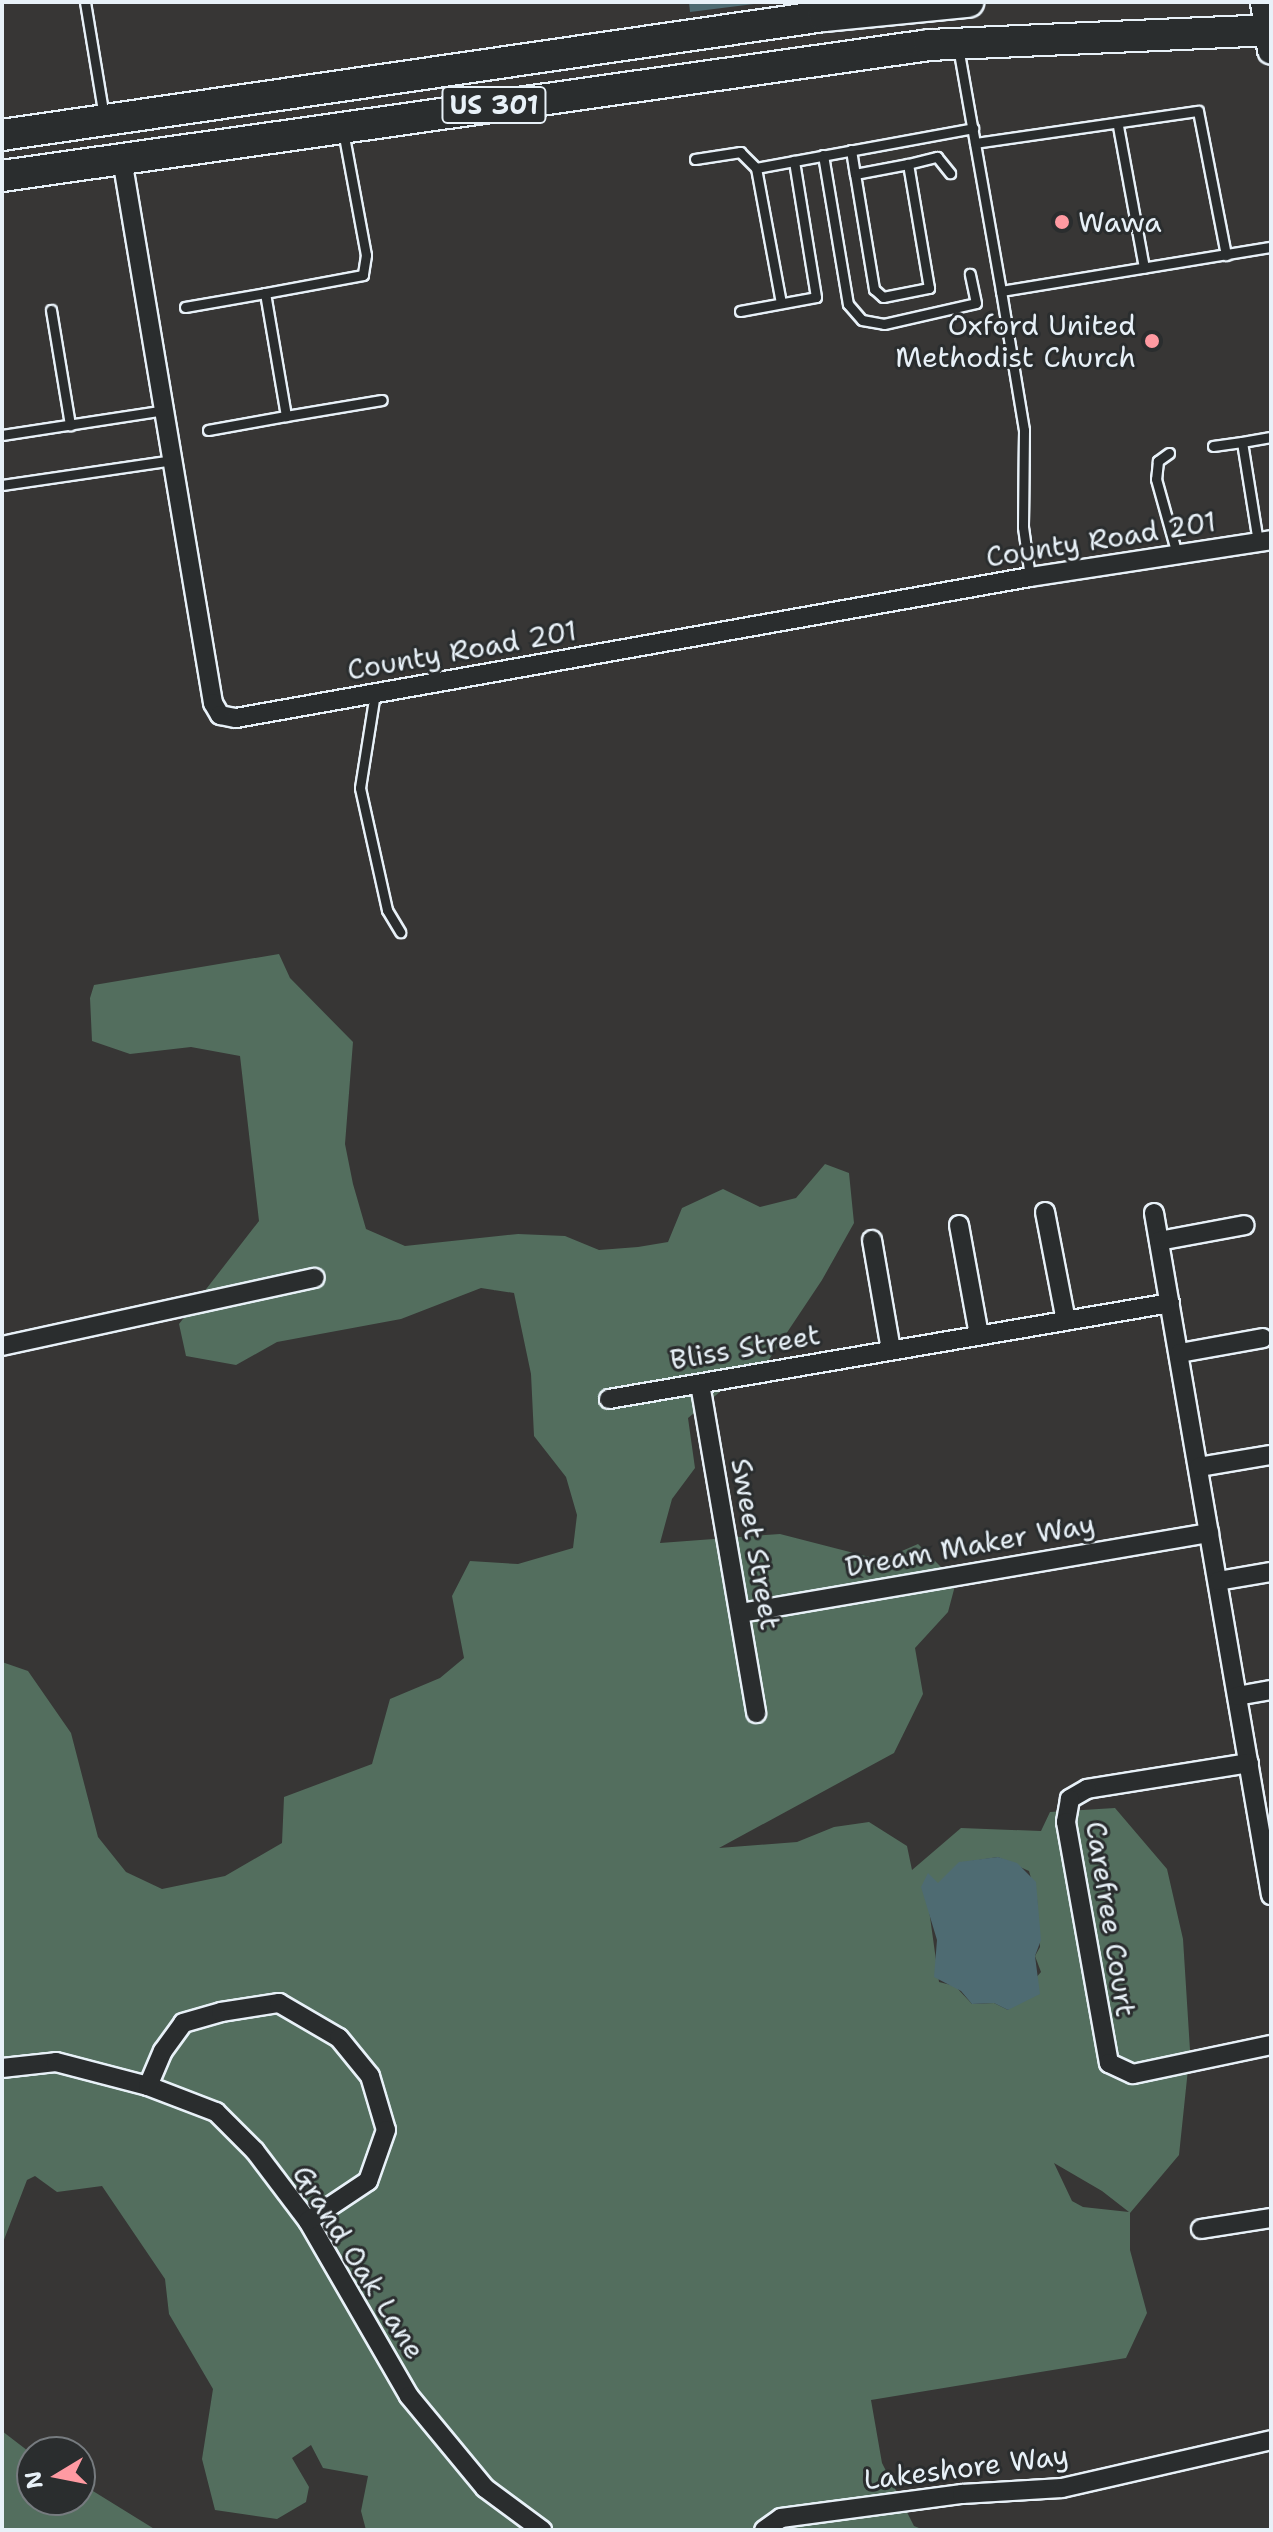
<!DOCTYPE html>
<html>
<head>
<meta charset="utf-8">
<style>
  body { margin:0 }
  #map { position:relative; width:1273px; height:2532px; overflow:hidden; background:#373635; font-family:"Shantell Sans",sans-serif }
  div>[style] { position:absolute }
  .green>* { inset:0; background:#536e5e }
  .water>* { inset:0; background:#4e6b72 }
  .roads { filter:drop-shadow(2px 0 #e8f1f8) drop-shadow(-2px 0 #e8f1f8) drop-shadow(0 2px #e8f1f8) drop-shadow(0 -2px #e8f1f8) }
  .lane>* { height:9px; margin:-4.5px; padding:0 4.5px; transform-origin:4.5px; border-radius:4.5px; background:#2a2d2e }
  .street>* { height:18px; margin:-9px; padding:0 9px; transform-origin:9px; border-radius:9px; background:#2a2d2e }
  .secondary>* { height:26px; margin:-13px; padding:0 13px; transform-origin:13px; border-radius:13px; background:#2a2d2e }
  .primary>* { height:30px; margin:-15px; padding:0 15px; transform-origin:15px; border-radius:15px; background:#2a2d2e }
  .dots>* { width:22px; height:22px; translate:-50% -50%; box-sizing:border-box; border:4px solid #2a2d2e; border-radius:50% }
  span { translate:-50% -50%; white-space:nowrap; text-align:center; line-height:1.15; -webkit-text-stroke:6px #2a2d2e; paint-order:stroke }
  .shield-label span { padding:2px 6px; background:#2a2d2e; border:2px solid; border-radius:6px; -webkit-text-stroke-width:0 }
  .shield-label { font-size:26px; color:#e8f1f8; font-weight:700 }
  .poi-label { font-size:28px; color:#e8f1f8 }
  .left { translate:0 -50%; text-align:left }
  .right { translate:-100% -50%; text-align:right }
  .street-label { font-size:28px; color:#e8f1f8 }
  .frame { position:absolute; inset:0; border:4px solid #e8f1f8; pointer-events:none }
  .north { position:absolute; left:16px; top:2436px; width:80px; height:80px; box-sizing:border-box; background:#2a2d2e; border:2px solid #767b7f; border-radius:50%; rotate:260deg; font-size:22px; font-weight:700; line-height:32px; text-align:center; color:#e8f1f8 }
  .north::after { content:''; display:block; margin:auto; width:28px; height:36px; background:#ff9aa2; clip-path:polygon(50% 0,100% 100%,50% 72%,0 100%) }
</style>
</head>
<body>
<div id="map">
  <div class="green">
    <i style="clip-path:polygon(evenodd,279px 954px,290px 978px,353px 1042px,345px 1144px,353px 1184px,366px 1229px,405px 1246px,518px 1234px,565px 1236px,599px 1250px,638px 1247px,668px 1242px,682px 1208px,723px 1189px,760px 1207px,796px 1198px,825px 1164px,849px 1173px,854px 1223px,822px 1280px,768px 1361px,733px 1374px,726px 1387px,688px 1418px,695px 1468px,672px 1499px,660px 1543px,780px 1534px,881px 1560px,918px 1544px,956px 1582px,948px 1612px,915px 1648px,923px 1694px,894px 1753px,719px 1848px,797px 1842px,834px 1827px,869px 1822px,907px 1846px,912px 1870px,961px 1828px,1041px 1831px,1050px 1812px,1115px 1808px,1167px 1869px,1183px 1939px,1190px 2050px,1179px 2155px,1130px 2213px,1130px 2250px,1147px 2313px,1126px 2358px,871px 2400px,882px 2463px,914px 2526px,924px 2530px,366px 2530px,361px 2511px,368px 2476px,323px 2468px,311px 2445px,292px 2458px,309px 2487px,306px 2502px,277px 2519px,215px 2510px,202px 2459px,213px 2389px,169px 2314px,165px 2279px,102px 2186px,57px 2192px,35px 2176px,27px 2180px,2px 2245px,2px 1662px,28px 1671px,71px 1733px,98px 1837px,126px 1872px,162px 1889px,225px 1876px,282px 1843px,284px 1797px,372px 1764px,390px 1699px,440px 1678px,464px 1658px,452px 1596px,470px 1561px,518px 1564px,573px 1548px,577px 1515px,566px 1477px,534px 1436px,531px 1374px,514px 1293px,481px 1288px,401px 1319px,277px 1342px,236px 1365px,186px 1356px,179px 1324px,259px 1221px,240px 1056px,191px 1047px,130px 1054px,92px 1041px,90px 998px,94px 985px,279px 954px,998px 1857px,1029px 1871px,1037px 1899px,1040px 1947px,1035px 1956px,1041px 1972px,1008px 2010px,994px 2003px,972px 2004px,955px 1986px,939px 1982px,927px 1895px,959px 1863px,998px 1857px,279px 954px,1054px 2163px,1102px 2191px,1129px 2212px,1083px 2207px,1072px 2201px,1054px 2163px)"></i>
    <i style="clip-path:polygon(2px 2431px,32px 2454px,32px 2500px,80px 2500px,80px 2483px,156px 2530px,2px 2530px)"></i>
  </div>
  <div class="water">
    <i style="clip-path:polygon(689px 2px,769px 2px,690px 12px)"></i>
    <i style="clip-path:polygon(998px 1857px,1017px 1863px,1036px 1882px,1041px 1940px,1035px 1956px,1040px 1994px,1008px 2010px,994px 2003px,972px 2004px,961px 1991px,934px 1977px,937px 1940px,921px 1887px,928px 1873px,938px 1883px,959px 1862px)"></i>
  </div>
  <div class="roads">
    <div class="lane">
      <i style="left:85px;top:2px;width:117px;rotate:80.6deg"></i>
      <i style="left:958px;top:47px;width:248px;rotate:80deg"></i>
      <i style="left:1001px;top:291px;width:274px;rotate:-9.3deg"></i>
      <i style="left:1118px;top:126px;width:144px;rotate:79.6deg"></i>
      <i style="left:343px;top:131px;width:126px;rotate:79.5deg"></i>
      <i style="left:366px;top:255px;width:20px;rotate:99deg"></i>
      <i style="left:363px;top:275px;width:100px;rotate:169.6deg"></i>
      <i style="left:265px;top:293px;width:125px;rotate:80.3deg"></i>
      <i style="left:286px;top:416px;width:97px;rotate:-9.5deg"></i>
      <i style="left:975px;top:143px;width:225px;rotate:-8.2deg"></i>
      <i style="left:1198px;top:111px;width:147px;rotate:79deg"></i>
      <i style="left:851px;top:150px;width:24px;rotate:81deg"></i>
      <i style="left:855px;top:174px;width:117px;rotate:80.6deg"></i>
      <i style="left:874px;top:289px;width:12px;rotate:42deg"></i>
      <i style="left:883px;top:297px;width:47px;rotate:-11.1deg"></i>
      <i style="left:929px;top:288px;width:126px;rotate:-99.6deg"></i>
      <i style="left:908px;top:164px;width:54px;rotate:169.3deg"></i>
      <i style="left:823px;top:155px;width:151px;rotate:80.5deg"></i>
      <i style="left:848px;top:304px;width:21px;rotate:49deg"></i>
      <i style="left:862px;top:320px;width:22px;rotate:10deg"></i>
      <i style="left:884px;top:324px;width:94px;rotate:-12.9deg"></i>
      <i style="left:976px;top:303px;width:30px;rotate:-102deg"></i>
      <i style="left:695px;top:159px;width:46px;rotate:-8.8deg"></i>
      <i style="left:740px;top:152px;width:23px;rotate:45deg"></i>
      <i style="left:756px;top:168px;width:221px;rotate:-10.4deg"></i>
      <i style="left:908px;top:164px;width:30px;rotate:-14deg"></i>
      <i style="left:937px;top:157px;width:21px;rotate:51deg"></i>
      <i style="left:756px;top:168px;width:137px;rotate:79.5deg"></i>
      <i style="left:1001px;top:291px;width:141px;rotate:80.6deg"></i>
      <i style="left:1024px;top:430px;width:97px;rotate:90.6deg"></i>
      <i style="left:1023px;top:527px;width:50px;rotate:82deg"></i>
      <i style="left:185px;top:307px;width:81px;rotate:-9.9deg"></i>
      <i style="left:51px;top:310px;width:117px;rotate:80.6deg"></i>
      <i style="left:740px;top:311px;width:77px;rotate:-10.4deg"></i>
      <i style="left:816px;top:297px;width:138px;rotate:-99.2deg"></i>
      <i style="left:208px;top:430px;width:79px;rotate:-10.2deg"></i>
      <i style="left:2px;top:435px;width:166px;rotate:-8.7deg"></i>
      <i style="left:1213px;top:446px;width:29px;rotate:-8deg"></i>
      <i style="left:1169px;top:453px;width:14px;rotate:144deg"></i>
      <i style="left:1158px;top:461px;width:18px;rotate:96deg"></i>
      <i style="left:1156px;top:479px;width:78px;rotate:74.4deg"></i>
      <i style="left:2px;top:485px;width:173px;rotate:-8.3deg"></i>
      <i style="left:1258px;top:542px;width:101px;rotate:-99.1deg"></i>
      <i style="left:1242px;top:442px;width:29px;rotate:-10deg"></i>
      <i style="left:375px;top:693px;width:96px;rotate:99deg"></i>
      <i style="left:360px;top:788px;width:125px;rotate:77.5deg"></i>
      <i style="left:387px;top:910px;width:26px;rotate:59deg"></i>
    </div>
    <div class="street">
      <i style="left:122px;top:159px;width:552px;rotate:80.5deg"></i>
      <i style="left:213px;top:703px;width:14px;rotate:60deg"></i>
      <i style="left:220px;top:715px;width:16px;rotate:11deg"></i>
      <i style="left:236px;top:718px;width:806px;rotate:-10.07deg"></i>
      <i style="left:1030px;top:577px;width:244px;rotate:-8.7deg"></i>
      <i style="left:1045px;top:1212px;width:111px;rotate:79.1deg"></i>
      <i style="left:1154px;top:1213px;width:692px;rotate:80.27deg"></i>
      <i style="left:959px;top:1225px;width:112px;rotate:79.7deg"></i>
      <i style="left:872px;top:1240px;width:112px;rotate:80.2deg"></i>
      <i style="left:1159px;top:1241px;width:87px;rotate:-10.5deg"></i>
      <i style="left:2px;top:1346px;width:320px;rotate:-12.3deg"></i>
      <i style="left:1180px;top:1353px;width:84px;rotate:-10.2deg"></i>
      <i style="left:700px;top:1384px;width:334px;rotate:80.3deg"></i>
      <i style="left:609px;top:1399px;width:569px;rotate:-9.71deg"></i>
      <i style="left:1199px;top:1467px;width:73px;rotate:-9.5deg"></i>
      <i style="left:1218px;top:1581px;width:54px;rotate:-9.6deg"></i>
      <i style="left:740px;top:1613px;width:476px;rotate:-9.7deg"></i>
      <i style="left:1237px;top:1696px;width:35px;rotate:-10deg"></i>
      <i style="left:1249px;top:1763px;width:164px;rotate:170.9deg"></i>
      <i style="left:1087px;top:1789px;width:20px;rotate:150deg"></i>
      <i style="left:1070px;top:1799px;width:23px;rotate:100deg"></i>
      <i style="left:1066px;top:1822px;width:245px;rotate:79.9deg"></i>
      <i style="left:1109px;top:2063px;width:26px;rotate:25deg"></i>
      <i style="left:1133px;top:2074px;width:141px;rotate:-11.9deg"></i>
      <i style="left:2px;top:2068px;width:54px;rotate:-6.3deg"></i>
      <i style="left:56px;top:2062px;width:95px;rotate:14.6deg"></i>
      <i style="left:148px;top:2086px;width:73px;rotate:20.9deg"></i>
      <i style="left:216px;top:2112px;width:55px;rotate:45deg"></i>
      <i style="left:255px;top:2151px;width:88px;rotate:52.9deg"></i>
      <i style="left:308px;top:2221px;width:202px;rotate:60deg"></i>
      <i style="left:409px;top:2396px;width:119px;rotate:50.4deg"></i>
      <i style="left:485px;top:2488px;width:71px;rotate:36.4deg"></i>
      <i style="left:148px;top:2086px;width:38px;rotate:-67deg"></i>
      <i style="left:163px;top:2051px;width:34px;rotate:-54deg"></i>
      <i style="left:183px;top:2023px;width:40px;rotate:-16deg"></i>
      <i style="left:221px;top:2012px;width:59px;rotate:-8.8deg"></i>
      <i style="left:279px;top:2003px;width:69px;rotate:30.3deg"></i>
      <i style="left:339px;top:2038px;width:49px;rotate:50.8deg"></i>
      <i style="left:370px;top:2076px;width:56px;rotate:73.5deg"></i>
      <i style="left:386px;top:2130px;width:54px;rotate:109.4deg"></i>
      <i style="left:368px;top:2181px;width:72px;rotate:146.3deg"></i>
      <i style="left:1201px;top:2229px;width:71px;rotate:-8.9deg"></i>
      <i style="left:764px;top:2530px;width:21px;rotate:-35deg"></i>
      <i style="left:781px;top:2518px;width:183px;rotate:-7.6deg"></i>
      <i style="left:962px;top:2494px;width:100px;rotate:-3.4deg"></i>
      <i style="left:1062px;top:2488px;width:214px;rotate:-12.9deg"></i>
    </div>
    <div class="secondary">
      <i style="left:1264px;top:2px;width:49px;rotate:81.7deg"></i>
    </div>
    <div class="primary">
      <i style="left:2px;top:135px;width:831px;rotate:-8.24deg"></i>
      <i style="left:824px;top:16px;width:145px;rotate:-5.6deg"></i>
      <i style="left:2px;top:176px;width:936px;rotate:-8.04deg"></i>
      <i style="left:929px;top:45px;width:342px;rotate:-2.5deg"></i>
    </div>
  </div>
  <div class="dots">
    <i style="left:1062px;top:222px;background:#ff9aa2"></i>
    <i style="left:1152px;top:341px;background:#ff9aa2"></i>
  </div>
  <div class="shield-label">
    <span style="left:494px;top:105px">US 301</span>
  </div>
  <div class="poi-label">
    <span class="left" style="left:1078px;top:222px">Wawa</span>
    <span class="right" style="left:1136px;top:341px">Oxford United<br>Methodist Church</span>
  </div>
  <div class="street-label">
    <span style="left:1101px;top:539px;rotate:-9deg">County Road 201</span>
    <span style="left:462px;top:650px;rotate:-10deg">County Road 201</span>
    <span style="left:745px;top:1347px;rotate:-10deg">Bliss Street</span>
    <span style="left:756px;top:1544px;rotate:80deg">Sweet Street</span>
    <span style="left:970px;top:1545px;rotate:-10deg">Dream Maker Way</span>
    <span style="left:1111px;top:1919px;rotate:81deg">Carefree Court</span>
    <span style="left:359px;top:2262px;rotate:58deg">Grand Oak Lane</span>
    <span style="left:966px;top:2467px;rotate:-7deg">Lakeshore Way</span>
  </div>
  <div class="frame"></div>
  <div class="north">N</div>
</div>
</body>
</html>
